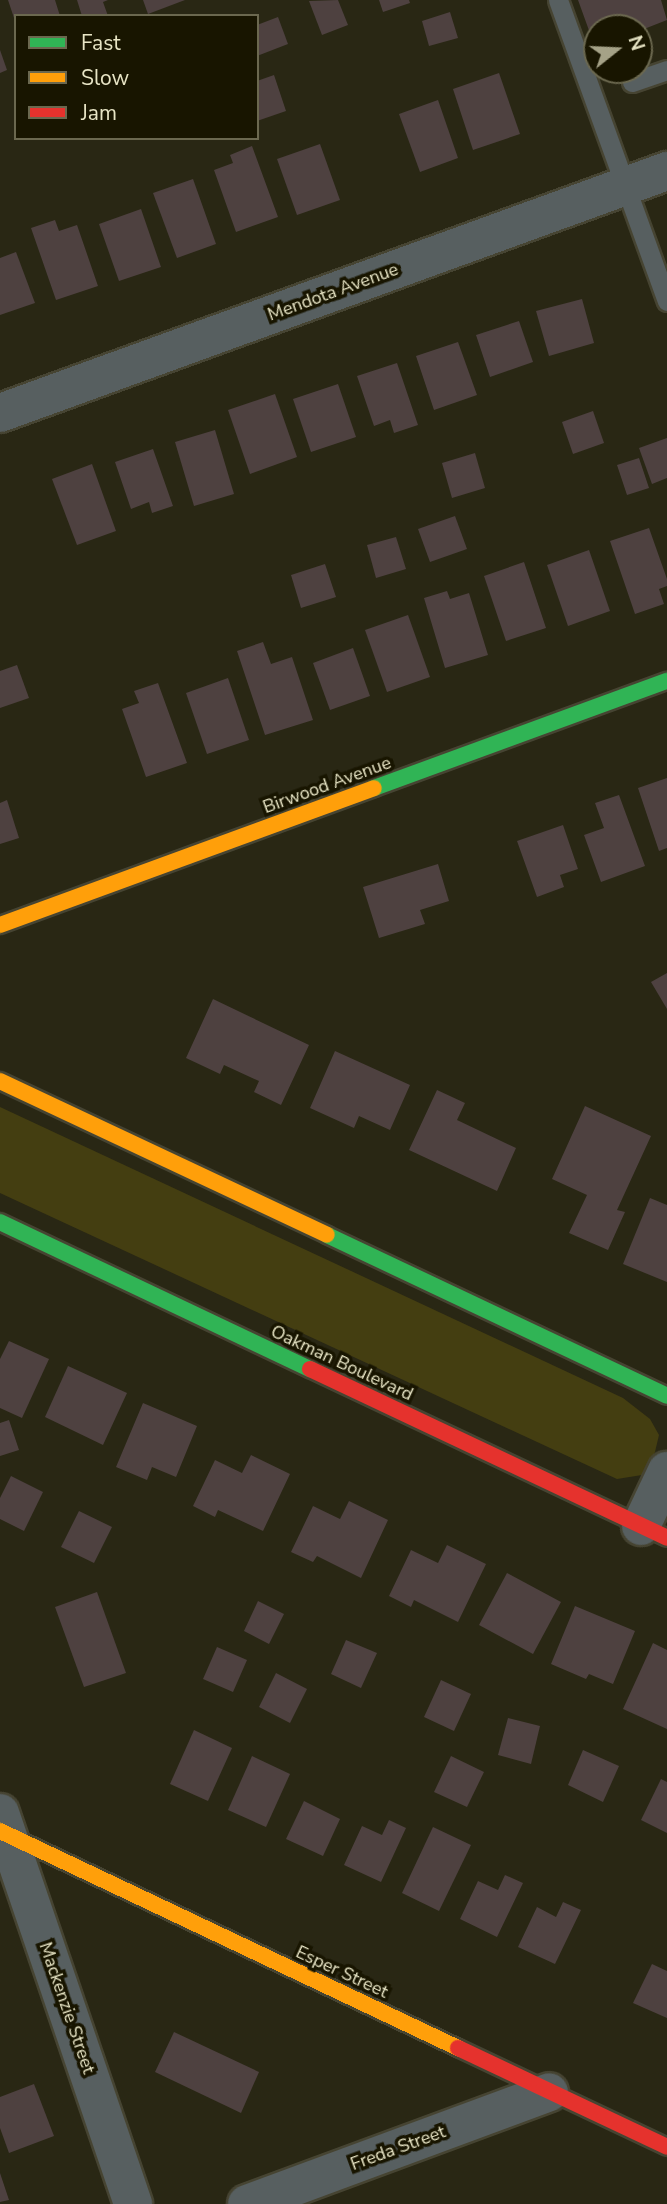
<!DOCTYPE html>
<html>
<head>
<meta charset="utf-8">
<style>
  body { margin:0 }
  #map { position:relative; width:667px; height:2204px; overflow:hidden; background:#292714; font-family:"Nunito Sans",sans-serif }
  div>[style] { position:absolute }
  .green>* { inset:0; background:#443e11 }
  .building>* { inset:0; background:#4e4140 }
  .roads { filter:drop-shadow(2px 0 #464432) drop-shadow(-2px 0 #464432) drop-shadow(0 2px #464432) drop-shadow(0 -2px #464432) }
  .lane>* { height:19px; margin:-9.5px; padding:0 9.5px; transform-origin:9.5px; border-radius:9.5px; background:#575f60 }
  .street>* { height:38px; margin:-19px; padding:0 19px; transform-origin:19px; border-radius:19px; background:#575f60 }
  .fast>* { height:16px; margin:-8px; padding:0 8px; transform-origin:8px; border-radius:8px; background:#30b455 }
  .slow>* { height:16px; margin:-8px; padding:0 8px; transform-origin:8px; border-radius:8px; background:#ff9f0a }
  .jam>* { height:16px; margin:-8px; padding:0 8px; transform-origin:8px; border-radius:8px; background:#e5322d }
  span { translate:-50% -50%; white-space:nowrap; text-align:center; line-height:1.15; -webkit-text-stroke:7px #181500; paint-order:stroke }
  .street-label { font-size:18px; color:#e8e5c5 }
  .legend { position:absolute; left:14px; top:14px; width:245px; height:126px; box-sizing:border-box; background:#181500; border:2px solid #6b684f; margin:0; padding:9px 12px; list-style:none; font-size:21px; color:#e8e5c5 }
  .legend li { display:flex; align-items:center; gap:14px; height:35px }
  .legend b { width:35px; border:2px solid #6b684f }
  .north { position:absolute; left:583px; top:14px; width:70px; height:70px; box-sizing:border-box; background:#181500; border:2px solid #6b684f; border-radius:50%; rotate:72deg; font-size:19px; font-weight:700; line-height:28px; text-align:center; color:#e8e5c5 }
  .north::after { content:''; display:block; margin:auto; width:24px; height:32px; background:#a5a287; clip-path:polygon(50% 0,100% 100%,50% 72%,0 100%) }
</style>
</head>
<body>
<div id="map">
  <div class="green">
    <i style="clip-path:polygon(0 1107px,623px 1398px,650px 1419px,659px 1435px,654px 1456px,642px 1475px,617px 1479px,0 1193px)"></i>
  </div>
  <div class="building">
    <i style="clip-path:polygon(8px 0,55px 0,60px 16px,16px 16px,15px 21px)"></i>
    <i style="clip-path:polygon(77px 0,108px 0,103px 2px,108px 16px,82px 16px)"></i>
    <i style="clip-path:polygon(143px 0,185px 0,148px 14px)"></i>
    <i style="clip-path:polygon(338px 0,348px 25px,322px 35px,309px 1px)"></i>
    <i style="clip-path:polygon(379px 0,409px 0,410px 3px,383px 12px)"></i>
    <i style="clip-path:polygon(578px 0,661px 0,667px 20px,639px 31px,597px 28px,595px 47px)"></i>
    <i style="clip-path:polygon(450px 12px,458px 38px,429px 46px,422px 21px)"></i>
    <i style="clip-path:polygon(278px 17px,288px 44px,257px 56px,257px 25px)"></i>
    <i style="clip-path:polygon(0 50px,7px 70px,0 73px)"></i>
    <i style="clip-path:polygon(499px 73px,520px 134px,473px 150px,453px 89px)"></i>
    <i style="clip-path:polygon(274px 75px,286px 111px,257px 121px,257px 81px)"></i>
    <i style="clip-path:polygon(438px 100px,458px 158px,420px 172px,399px 114px)"></i>
    <i style="clip-path:polygon(320px 144px,340px 200px,297px 215px,277px 159px)"></i>
    <i style="clip-path:polygon(252px 146px,278px 217px,236px 232px,214px 170px,233px 163px,230px 155px)"></i>
    <i style="clip-path:polygon(193px 179px,216px 244px,177px 258px,153px 193px)"></i>
    <i style="clip-path:polygon(141px 209px,161px 267px,119px 281px,99px 224px)"></i>
    <i style="clip-path:polygon(55px 220px,59px 231px,77px 225px,98px 286px,56px 300px,31px 228px)"></i>
    <i style="clip-path:polygon(16px 252px,35px 303px,0 315px,0 258px)"></i>
    <i style="clip-path:polygon(582px 299px,594px 343px,549px 356px,536px 311px)"></i>
    <i style="clip-path:polygon(519px 321px,533px 362px,490px 377px,476px 335px)"></i>
    <i style="clip-path:polygon(458px 342px,477px 395px,434px 410px,416px 356px)"></i>
    <i style="clip-path:polygon(397px 363px,418px 425px,394px 433px,390px 420px,374px 426px,357px 376px)"></i>
    <i style="clip-path:polygon(338px 384px,356px 437px,311px 452px,293px 399px)"></i>
    <i style="clip-path:polygon(275px 394px,297px 457px,250px 474px,228px 410px)"></i>
    <i style="clip-path:polygon(593px 411px,604px 443px,573px 454px,562px 422px)"></i>
    <i style="clip-path:polygon(215px 430px,234px 494px,194px 506px,175px 442px)"></i>
    <i style="clip-path:polygon(667px 438px,667px 478px,652px 484px,639px 448px)"></i>
    <i style="clip-path:polygon(153px 449px,173px 506px,152px 513px,149px 502px,131px 509px,115px 462px)"></i>
    <i style="clip-path:polygon(475px 453px,485px 488px,452px 498px,442px 463px)"></i>
    <i style="clip-path:polygon(639px 458px,649px 488px,627px 495px,617px 465px)"></i>
    <i style="clip-path:polygon(92px 464px,116px 531px,77px 545px,52px 479px)"></i>
    <i style="clip-path:polygon(455px 516px,467px 549px,430px 562px,418px 529px)"></i>
    <i style="clip-path:polygon(649px 528px,667px 579px,667px 586px,659px 589px,664px 604px,635px 614px,610px 541px)"></i>
    <i style="clip-path:polygon(396px 537px,406px 569px,376px 578px,367px 545px)"></i>
    <i style="clip-path:polygon(589px 550px,610px 611px,568px 626px,547px 565px)"></i>
    <i style="clip-path:polygon(524px 562px,546px 628px,506px 641px,484px 576px)"></i>
    <i style="clip-path:polygon(325px 564px,336px 597px,301px 608px,291px 575px)"></i>
    <i style="clip-path:polygon(447px 591px,450px 599px,469px 593px,488px 655px,445px 668px,424px 598px)"></i>
    <i style="clip-path:polygon(408px 615px,430px 677px,387px 692px,365px 630px)"></i>
    <i style="clip-path:polygon(263px 642px,271px 664px,292px 657px,313px 720px,265px 735px,237px 651px)"></i>
    <i style="clip-path:polygon(353px 648px,370px 696px,330px 710px,313px 663px)"></i>
    <i style="clip-path:polygon(17px 665px,29px 698px,0 708px,0 671px)"></i>
    <i style="clip-path:polygon(228px 678px,249px 740px,207px 754px,186px 693px)"></i>
    <i style="clip-path:polygon(158px 683px,187px 763px,146px 777px,122px 709px,139px 703px,134px 691px)"></i>
    <i style="clip-path:polygon(667px 778px,667px 848px,659px 851px,638px 788px)"></i>
    <i style="clip-path:polygon(619px 795px,645px 866px,601px 882px,584px 835px,604px 828px,595px 803px)"></i>
    <i style="clip-path:polygon(7px 800px,19px 838px,0 844px,0 803px)"></i>
    <i style="clip-path:polygon(563px 825px,578px 869px,560px 875px,564px 887px,537px 897px,517px 841px)"></i>
    <i style="clip-path:polygon(438px 864px,449px 901px,420px 910px,425px 924px,379px 938px,363px 887px)"></i>
    <i style="clip-path:polygon(667px 973px,667px 1009px,651px 982px)"></i>
    <i style="clip-path:polygon(213px 999px,309px 1045px,281px 1105px,254px 1092px,259px 1081px,224px 1065px,220px 1074px,186px 1058px)"></i>
    <i style="clip-path:polygon(335px 1051px,410px 1085px,390px 1130px,359px 1116px,354px 1128px,310px 1108px)"></i>
    <i style="clip-path:polygon(437px 1090px,465px 1103px,457px 1120px,516px 1148px,497px 1191px,409px 1150px)"></i>
    <i style="clip-path:polygon(585px 1106px,651px 1136px,617px 1210px,625px 1212px,608px 1250px,569px 1233px,587px 1195px,552px 1179px)"></i>
    <i style="clip-path:polygon(650px 1198px,667px 1205px,667px 1282px,623px 1264px)"></i>
    <i style="clip-path:polygon(9px 1341px,49px 1359px,22px 1418px,0 1408px,0 1359px)"></i>
    <i style="clip-path:polygon(68px 1366px,127px 1393px,103px 1445px,45px 1417px)"></i>
    <i style="clip-path:polygon(143px 1403px,197px 1426px,176px 1477px,152px 1467px,147px 1480px,116px 1467px)"></i>
    <i style="clip-path:polygon(9px 1420px,19px 1450px,0 1456px,0 1423px)"></i>
    <i style="clip-path:polygon(251px 1455px,290px 1474px,263px 1531px,218px 1510px,215px 1517px,193px 1506px,215px 1460px,242px 1473px)"></i>
    <i style="clip-path:polygon(11px 1476px,43px 1492px,24px 1531px,0 1519px,0 1498px)"></i>
    <i style="clip-path:polygon(349px 1501px,388px 1520px,361px 1578px,317px 1556px,313px 1562px,291px 1552px,313px 1506px,340px 1519px)"></i>
    <i style="clip-path:polygon(79px 1511px,112px 1527px,94px 1563px,61px 1547px)"></i>
    <i style="clip-path:polygon(447px 1545px,486px 1564px,458px 1622px,414px 1600px,411px 1607px,389px 1596px,411px 1550px,438px 1563px)"></i>
    <i style="clip-path:polygon(507px 1573px,561px 1602px,533px 1654px,479px 1625px)"></i>
    <i style="clip-path:polygon(97px 1592px,126px 1673px,84px 1687px,55px 1607px)"></i>
    <i style="clip-path:polygon(258px 1601px,284px 1614px,269px 1644px,244px 1631px)"></i>
    <i style="clip-path:polygon(575px 1606px,635px 1631px,613px 1684px,589px 1674px,586px 1679px,551px 1664px)"></i>
    <i style="clip-path:polygon(346px 1640px,377px 1653px,361px 1688px,331px 1674px)"></i>
    <i style="clip-path:polygon(653px 1643px,667px 1650px,667px 1729px,623px 1709px)"></i>
    <i style="clip-path:polygon(217px 1647px,247px 1660px,233px 1692px,203px 1679px)"></i>
    <i style="clip-path:polygon(276px 1673px,307px 1689px,290px 1723px,259px 1707px)"></i>
    <i style="clip-path:polygon(441px 1680px,471px 1694px,454px 1731px,424px 1717px)"></i>
    <i style="clip-path:polygon(508px 1718px,540px 1726px,531px 1764px,498px 1755px)"></i>
    <i style="clip-path:polygon(194px 1730px,232px 1748px,208px 1801px,170px 1784px)"></i>
    <i style="clip-path:polygon(583px 1750px,619px 1766px,603px 1802px,568px 1785px)"></i>
    <i style="clip-path:polygon(252px 1756px,290px 1774px,266px 1827px,228px 1810px)"></i>
    <i style="clip-path:polygon(451px 1756px,484px 1772px,467px 1807px,434px 1792px)"></i>
    <i style="clip-path:polygon(661px 1779px,667px 1782px,667px 1833px,641px 1820px)"></i>
    <i style="clip-path:polygon(304px 1801px,340px 1819px,323px 1856px,286px 1839px)"></i>
    <i style="clip-path:polygon(389px 1820px,406px 1828px,381px 1882px,344px 1865px,362px 1826px,382px 1835px)"></i>
    <i style="clip-path:polygon(433px 1827px,471px 1845px,439px 1911px,402px 1893px)"></i>
    <i style="clip-path:polygon(505px 1875px,523px 1883px,497px 1937px,460px 1919px,478px 1881px,498px 1890px)"></i>
    <i style="clip-path:polygon(563px 1902px,581px 1910px,555px 1964px,518px 1947px,537px 1907px,556px 1917px)"></i>
    <i style="clip-path:polygon(652px 1964px,667px 1971px,667px 2018px,633px 2003px)"></i>
    <i style="clip-path:polygon(174px 2032px,259px 2072px,241px 2113px,155px 2072px)"></i>
    <i style="clip-path:polygon(34px 2084px,54px 2136px,9px 2153px,0 2128px,0 2097px)"></i>
    <i style="clip-path:polygon(0 2173px,9px 2200px,0 2202px)"></i>
  </div>
  <div class="roads">
    <div class="lane">
      <i style="left:558px;top:0;width:320px;rotate:70.1deg"></i>
      <i style="left:632px;top:82px;width:37px;rotate:-19deg"></i>
    </div>
    <div class="street">
      <i style="left:0;top:413px;width:710px;rotate:-19.94deg"></i>
      <i style="left:641px;top:1526px;width:61px;rotate:-64.7deg"></i>
      <i style="left:0;top:1813px;width:413px;rotate:71.2deg"></i>
      <i style="left:247px;top:2204px;width:322px;rotate:-20.3deg"></i>
    </div>
    <div class="fast">
      <i style="left:374px;top:788px;width:312px;rotate:-20.1deg"></i>
      <i style="left:0;top:1222px;width:343px;rotate:25.4deg"></i>
      <i style="left:327px;top:1235px;width:376px;rotate:25.3deg"></i>
    </div>
    <div class="slow">
      <i style="left:0;top:925px;width:398px;rotate:-20.1deg"></i>
      <i style="left:0;top:1081px;width:361px;rotate:25.2deg"></i>
      <i style="left:0;top:1831px;width:507px;rotate:25.35deg"></i>
    </div>
    <div class="jam">
      <i style="left:310px;top:1369px;width:395px;rotate:25.3deg"></i>
      <i style="left:458px;top:2048px;width:231px;rotate:25.3deg"></i>
    </div>
  </div>
  <div class="street-label">
    <span style="left:333px;top:292px;rotate:-20deg">Mendota Avenue</span>
    <span style="left:327px;top:785px;rotate:-20deg">Birwood Avenue</span>
    <span style="left:342px;top:1363px;rotate:25deg">Oakman Boulevard</span>
    <span style="left:342px;top:1972px;rotate:25deg">Esper Street</span>
    <span style="left:67px;top:2008px;rotate:71deg">Mackenzie Street</span>
    <span style="left:398px;top:2148px;rotate:-20deg">Freda Street</span>
  </div>
  <ul class="legend">
  <li><b style="height:9px;background:#30b455"></b>Fast</li>
  <li><b style="height:9px;background:#ff9f0a"></b>Slow</li>
  <li><b style="height:9px;background:#e5322d"></b>Jam</li>
  </ul>
  <div class="north">N</div>
</div>
</body>
</html>
